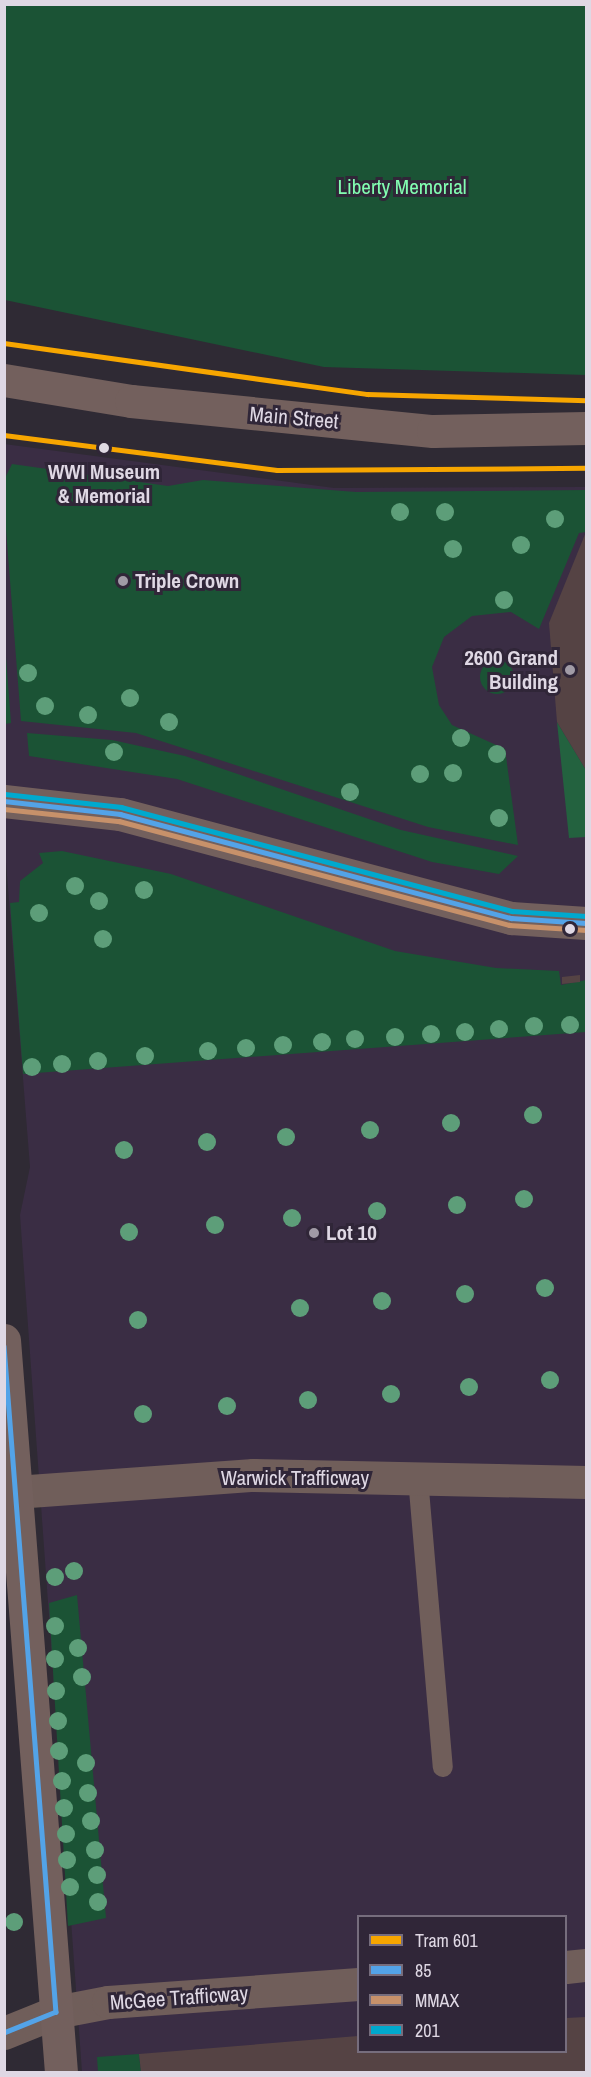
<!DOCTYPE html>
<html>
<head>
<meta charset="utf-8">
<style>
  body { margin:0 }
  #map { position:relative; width:591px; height:2077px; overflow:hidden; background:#2f2a34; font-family:"Archivo Narrow",sans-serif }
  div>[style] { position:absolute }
  .built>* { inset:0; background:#3a2d44 }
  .green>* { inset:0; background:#1b5335 }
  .round { border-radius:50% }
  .forest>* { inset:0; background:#23623f }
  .building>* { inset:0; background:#554344 }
  .lane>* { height:20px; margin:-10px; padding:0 10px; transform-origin:10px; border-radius:10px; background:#705e5a }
  .street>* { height:33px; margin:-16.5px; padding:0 16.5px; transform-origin:16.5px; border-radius:16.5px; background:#705e5a }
  .secondary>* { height:33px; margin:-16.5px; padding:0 16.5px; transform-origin:16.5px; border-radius:16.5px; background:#73605d }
  .bus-1>* { height:4.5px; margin:-2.25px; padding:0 2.25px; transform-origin:2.25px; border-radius:2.25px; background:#53a3e8 }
  .bus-2>* { height:4.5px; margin:-2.25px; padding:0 2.25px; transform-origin:2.25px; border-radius:2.25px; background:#c7916a }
  .bus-3>* { height:4.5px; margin:-2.25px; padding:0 2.25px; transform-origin:2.25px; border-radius:2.25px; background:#00a9ce }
  .tram-1>* { height:4.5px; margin:-2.25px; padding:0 2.25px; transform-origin:2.25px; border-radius:2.25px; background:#f7a600 }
  .trees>* { width:18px; height:18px; margin:-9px; border-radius:50%; background:#5d9e79 }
  .dots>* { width:16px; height:16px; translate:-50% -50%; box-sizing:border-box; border:3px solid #302638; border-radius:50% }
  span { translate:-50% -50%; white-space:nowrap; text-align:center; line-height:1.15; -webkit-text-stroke:6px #302638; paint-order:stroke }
  .park-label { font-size:21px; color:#82fdb1 }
  .street-label { font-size:21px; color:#dfd8e4 }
  .stop-label { font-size:21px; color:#dfd8e4; font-weight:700 }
  .poi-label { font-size:21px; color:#dfd8e4; font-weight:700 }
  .left { translate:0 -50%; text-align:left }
  .right { translate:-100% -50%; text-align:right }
  .frame { position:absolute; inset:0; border:6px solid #dfd8e4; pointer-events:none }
  .legend { position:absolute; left:357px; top:1915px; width:210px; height:138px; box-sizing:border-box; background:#302638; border:2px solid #766d7d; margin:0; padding:8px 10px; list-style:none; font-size:18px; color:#dfd8e4 }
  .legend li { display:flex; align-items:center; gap:12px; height:30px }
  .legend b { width:30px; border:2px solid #766d7d }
</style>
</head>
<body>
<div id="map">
  <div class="built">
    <i style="clip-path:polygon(evenodd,4px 444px,334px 488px,586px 487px,586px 2072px,82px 2072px,20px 1215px,30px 1167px,4px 837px,4px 444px,358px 1916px,566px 1916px,566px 2052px,358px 2052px,358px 1916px)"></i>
  </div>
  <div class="green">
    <i style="clip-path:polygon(5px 4px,586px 5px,586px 375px,324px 367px,5px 300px)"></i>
    <i style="clip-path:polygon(12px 464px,168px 486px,203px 480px,356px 492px,586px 490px,586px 532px,579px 533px,539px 629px,511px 612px,472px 616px,444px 637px,432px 667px,439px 705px,452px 725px,505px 749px,518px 845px,428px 827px,136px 733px,21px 721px,4px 504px,5px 478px)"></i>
    <i style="clip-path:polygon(4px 631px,11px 723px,5px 724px,4px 724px)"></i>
    <i class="round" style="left:480px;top:660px;width:34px;height:34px"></i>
    <i style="clip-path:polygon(27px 733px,112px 740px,185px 756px,401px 830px,518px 856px,499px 874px,432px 862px,177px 779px,29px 756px)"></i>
    <i style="clip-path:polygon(62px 851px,171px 874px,395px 951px,496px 968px,559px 971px,561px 985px,586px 980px,586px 1032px,23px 1074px,10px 903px,19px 902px,20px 881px,43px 863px,39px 853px)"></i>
    <i style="clip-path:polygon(77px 1595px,106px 1918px,68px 1926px,49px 1603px)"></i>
    <i style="clip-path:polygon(139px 2054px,141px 2072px,98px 2072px,97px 2057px)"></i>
  </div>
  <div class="forest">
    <i style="clip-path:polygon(557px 722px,586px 770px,586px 837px,569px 838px)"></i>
  </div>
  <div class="building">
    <i style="clip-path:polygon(586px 532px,586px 770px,557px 722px,549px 623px)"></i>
    <i style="clip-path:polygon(580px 975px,580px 982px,562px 984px,562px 977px)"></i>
    <i style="clip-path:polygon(586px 2017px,586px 2072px,141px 2072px,139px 2054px,358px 2036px,358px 2052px,566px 2052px,566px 2018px)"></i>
  </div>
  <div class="lane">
    <i style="left:418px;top:1478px;width:290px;rotate:85.1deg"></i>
  </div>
  <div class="street">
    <i style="left:4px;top:1497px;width:12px;rotate:-24deg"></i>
    <i style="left:15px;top:1492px;width:239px;rotate:-4.1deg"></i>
    <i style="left:253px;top:1475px;width:333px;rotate:1.2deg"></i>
    <i style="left:566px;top:1967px;width:20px;rotate:-6deg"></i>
    <i style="left:4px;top:2033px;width:56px;rotate:-22deg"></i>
    <i style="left:56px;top:2012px;width:53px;rotate:-10.9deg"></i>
    <i style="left:108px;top:2002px;width:251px;rotate:-4.1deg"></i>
  </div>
  <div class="secondary">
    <i style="left:4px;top:380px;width:129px;rotate:9.4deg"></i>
    <i style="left:131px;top:401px;width:303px;rotate:5.7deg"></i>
    <i style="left:433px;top:431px;width:153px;rotate:-1.1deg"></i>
    <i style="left:4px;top:801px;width:117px;rotate:6.4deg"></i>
    <i style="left:120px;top:814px;width:405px;rotate:14.9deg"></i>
    <i style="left:511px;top:918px;width:75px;rotate:3.8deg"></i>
    <i style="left:4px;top:1340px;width:734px;rotate:85.55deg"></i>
  </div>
  <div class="bus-1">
    <i style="left:4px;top:801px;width:117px;rotate:6.4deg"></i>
    <i style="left:120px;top:814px;width:405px;rotate:14.9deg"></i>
    <i style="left:511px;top:918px;width:75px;rotate:3.8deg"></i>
    <i style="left:4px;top:1346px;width:668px;rotate:85.54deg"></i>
    <i style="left:56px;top:2012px;width:56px;rotate:158deg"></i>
  </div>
  <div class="bus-2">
    <i style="left:4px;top:809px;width:116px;rotate:6deg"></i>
    <i style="left:119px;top:821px;width:404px;rotate:14.9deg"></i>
    <i style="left:509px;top:925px;width:77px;rotate:3.7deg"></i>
  </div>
  <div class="bus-3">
    <i style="left:5px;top:794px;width:117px;rotate:6.4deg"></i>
    <i style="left:121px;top:807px;width:405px;rotate:14.9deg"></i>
    <i style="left:512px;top:911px;width:74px;rotate:3.9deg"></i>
  </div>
  <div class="tram-1">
    <i style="left:4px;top:343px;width:367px;rotate:8deg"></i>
    <i style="left:367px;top:394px;width:219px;rotate:1.6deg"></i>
    <i style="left:4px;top:435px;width:275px;rotate:7.3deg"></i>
    <i style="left:277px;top:470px;width:309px;rotate:-0.4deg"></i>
  </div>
  <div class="trees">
    <i style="left:400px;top:512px"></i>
    <i style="left:445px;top:512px"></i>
    <i style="left:555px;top:519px"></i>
    <i style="left:521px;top:545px"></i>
    <i style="left:453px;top:549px"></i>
    <i style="left:504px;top:600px"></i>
    <i style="left:28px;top:673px"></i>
    <i style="left:130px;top:698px"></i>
    <i style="left:45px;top:706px"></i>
    <i style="left:88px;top:715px"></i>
    <i style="left:169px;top:722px"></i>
    <i style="left:461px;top:738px"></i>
    <i style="left:114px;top:752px"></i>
    <i style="left:497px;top:754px"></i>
    <i style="left:453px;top:773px"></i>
    <i style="left:420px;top:774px"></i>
    <i style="left:350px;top:792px"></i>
    <i style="left:499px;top:818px"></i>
    <i style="left:75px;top:886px"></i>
    <i style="left:144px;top:890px"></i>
    <i style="left:99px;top:901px"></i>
    <i style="left:39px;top:913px"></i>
    <i style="left:103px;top:939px"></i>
    <i style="left:570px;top:1025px"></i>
    <i style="left:534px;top:1026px"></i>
    <i style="left:499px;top:1029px"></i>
    <i style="left:465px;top:1032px"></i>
    <i style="left:431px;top:1034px"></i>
    <i style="left:395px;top:1037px"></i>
    <i style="left:355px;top:1039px"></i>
    <i style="left:322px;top:1042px"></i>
    <i style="left:283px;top:1045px"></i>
    <i style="left:246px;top:1048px"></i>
    <i style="left:208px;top:1051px"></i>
    <i style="left:145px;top:1056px"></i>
    <i style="left:98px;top:1061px"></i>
    <i style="left:62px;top:1064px"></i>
    <i style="left:32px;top:1067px"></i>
    <i style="left:533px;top:1115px"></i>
    <i style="left:451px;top:1123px"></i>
    <i style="left:370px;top:1130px"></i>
    <i style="left:286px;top:1137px"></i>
    <i style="left:207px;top:1142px"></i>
    <i style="left:124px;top:1150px"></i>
    <i style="left:524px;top:1199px"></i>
    <i style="left:457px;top:1205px"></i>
    <i style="left:377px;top:1211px"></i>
    <i style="left:292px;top:1218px"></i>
    <i style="left:215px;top:1225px"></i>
    <i style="left:129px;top:1232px"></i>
    <i style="left:545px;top:1288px"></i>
    <i style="left:465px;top:1294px"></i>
    <i style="left:382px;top:1301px"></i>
    <i style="left:300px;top:1308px"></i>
    <i style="left:138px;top:1320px"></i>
    <i style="left:550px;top:1380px"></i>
    <i style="left:469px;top:1387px"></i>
    <i style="left:391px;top:1394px"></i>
    <i style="left:308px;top:1400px"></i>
    <i style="left:227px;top:1406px"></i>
    <i style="left:143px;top:1414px"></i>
    <i style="left:74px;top:1571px"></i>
    <i style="left:55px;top:1577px"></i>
    <i style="left:55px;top:1626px"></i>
    <i style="left:78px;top:1648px"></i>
    <i style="left:55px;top:1659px"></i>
    <i style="left:82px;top:1677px"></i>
    <i style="left:56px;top:1691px"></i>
    <i style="left:58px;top:1721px"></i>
    <i style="left:59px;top:1751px"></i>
    <i style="left:86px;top:1763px"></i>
    <i style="left:62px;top:1781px"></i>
    <i style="left:88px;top:1793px"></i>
    <i style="left:64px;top:1808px"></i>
    <i style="left:91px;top:1821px"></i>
    <i style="left:66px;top:1834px"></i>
    <i style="left:95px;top:1850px"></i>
    <i style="left:67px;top:1860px"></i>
    <i style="left:97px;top:1875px"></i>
    <i style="left:70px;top:1887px"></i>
    <i style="left:98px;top:1902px"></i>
    <i style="left:14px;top:1922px"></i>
  </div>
  <div class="dots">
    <i style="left:104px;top:448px;background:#dfd8e4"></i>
    <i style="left:123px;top:581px;background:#a19ba6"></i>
    <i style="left:570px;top:670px;background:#a19ba6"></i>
    <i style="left:570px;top:929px;background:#dfd8e4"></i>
    <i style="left:314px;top:1233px;background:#a19ba6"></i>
  </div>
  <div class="park-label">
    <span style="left:402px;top:187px">Liberty Memorial</span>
  </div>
  <div class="street-label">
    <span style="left:294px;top:418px;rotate:5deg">Main Street</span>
    <span style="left:295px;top:1478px">Warwick Trafficway</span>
    <span style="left:179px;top:1998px;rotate:-4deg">McGee Trafficway</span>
  </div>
  <div class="stop-label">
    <span style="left:104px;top:484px">WWI Museum<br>&amp; Memorial</span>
  </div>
  <div class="poi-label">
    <span class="left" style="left:135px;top:581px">Triple Crown</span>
    <span class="right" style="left:558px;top:670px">2600 Grand<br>Building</span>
    <span class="left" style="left:326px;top:1233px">Lot 10</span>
  </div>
  <div class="frame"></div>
  <ul class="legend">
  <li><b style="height:8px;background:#f7a600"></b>Tram 601</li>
  <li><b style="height:8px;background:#53a3e8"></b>85</li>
  <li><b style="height:8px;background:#c7916a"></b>MMAX</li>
  <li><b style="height:8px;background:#00a9ce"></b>201</li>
  </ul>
</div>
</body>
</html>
